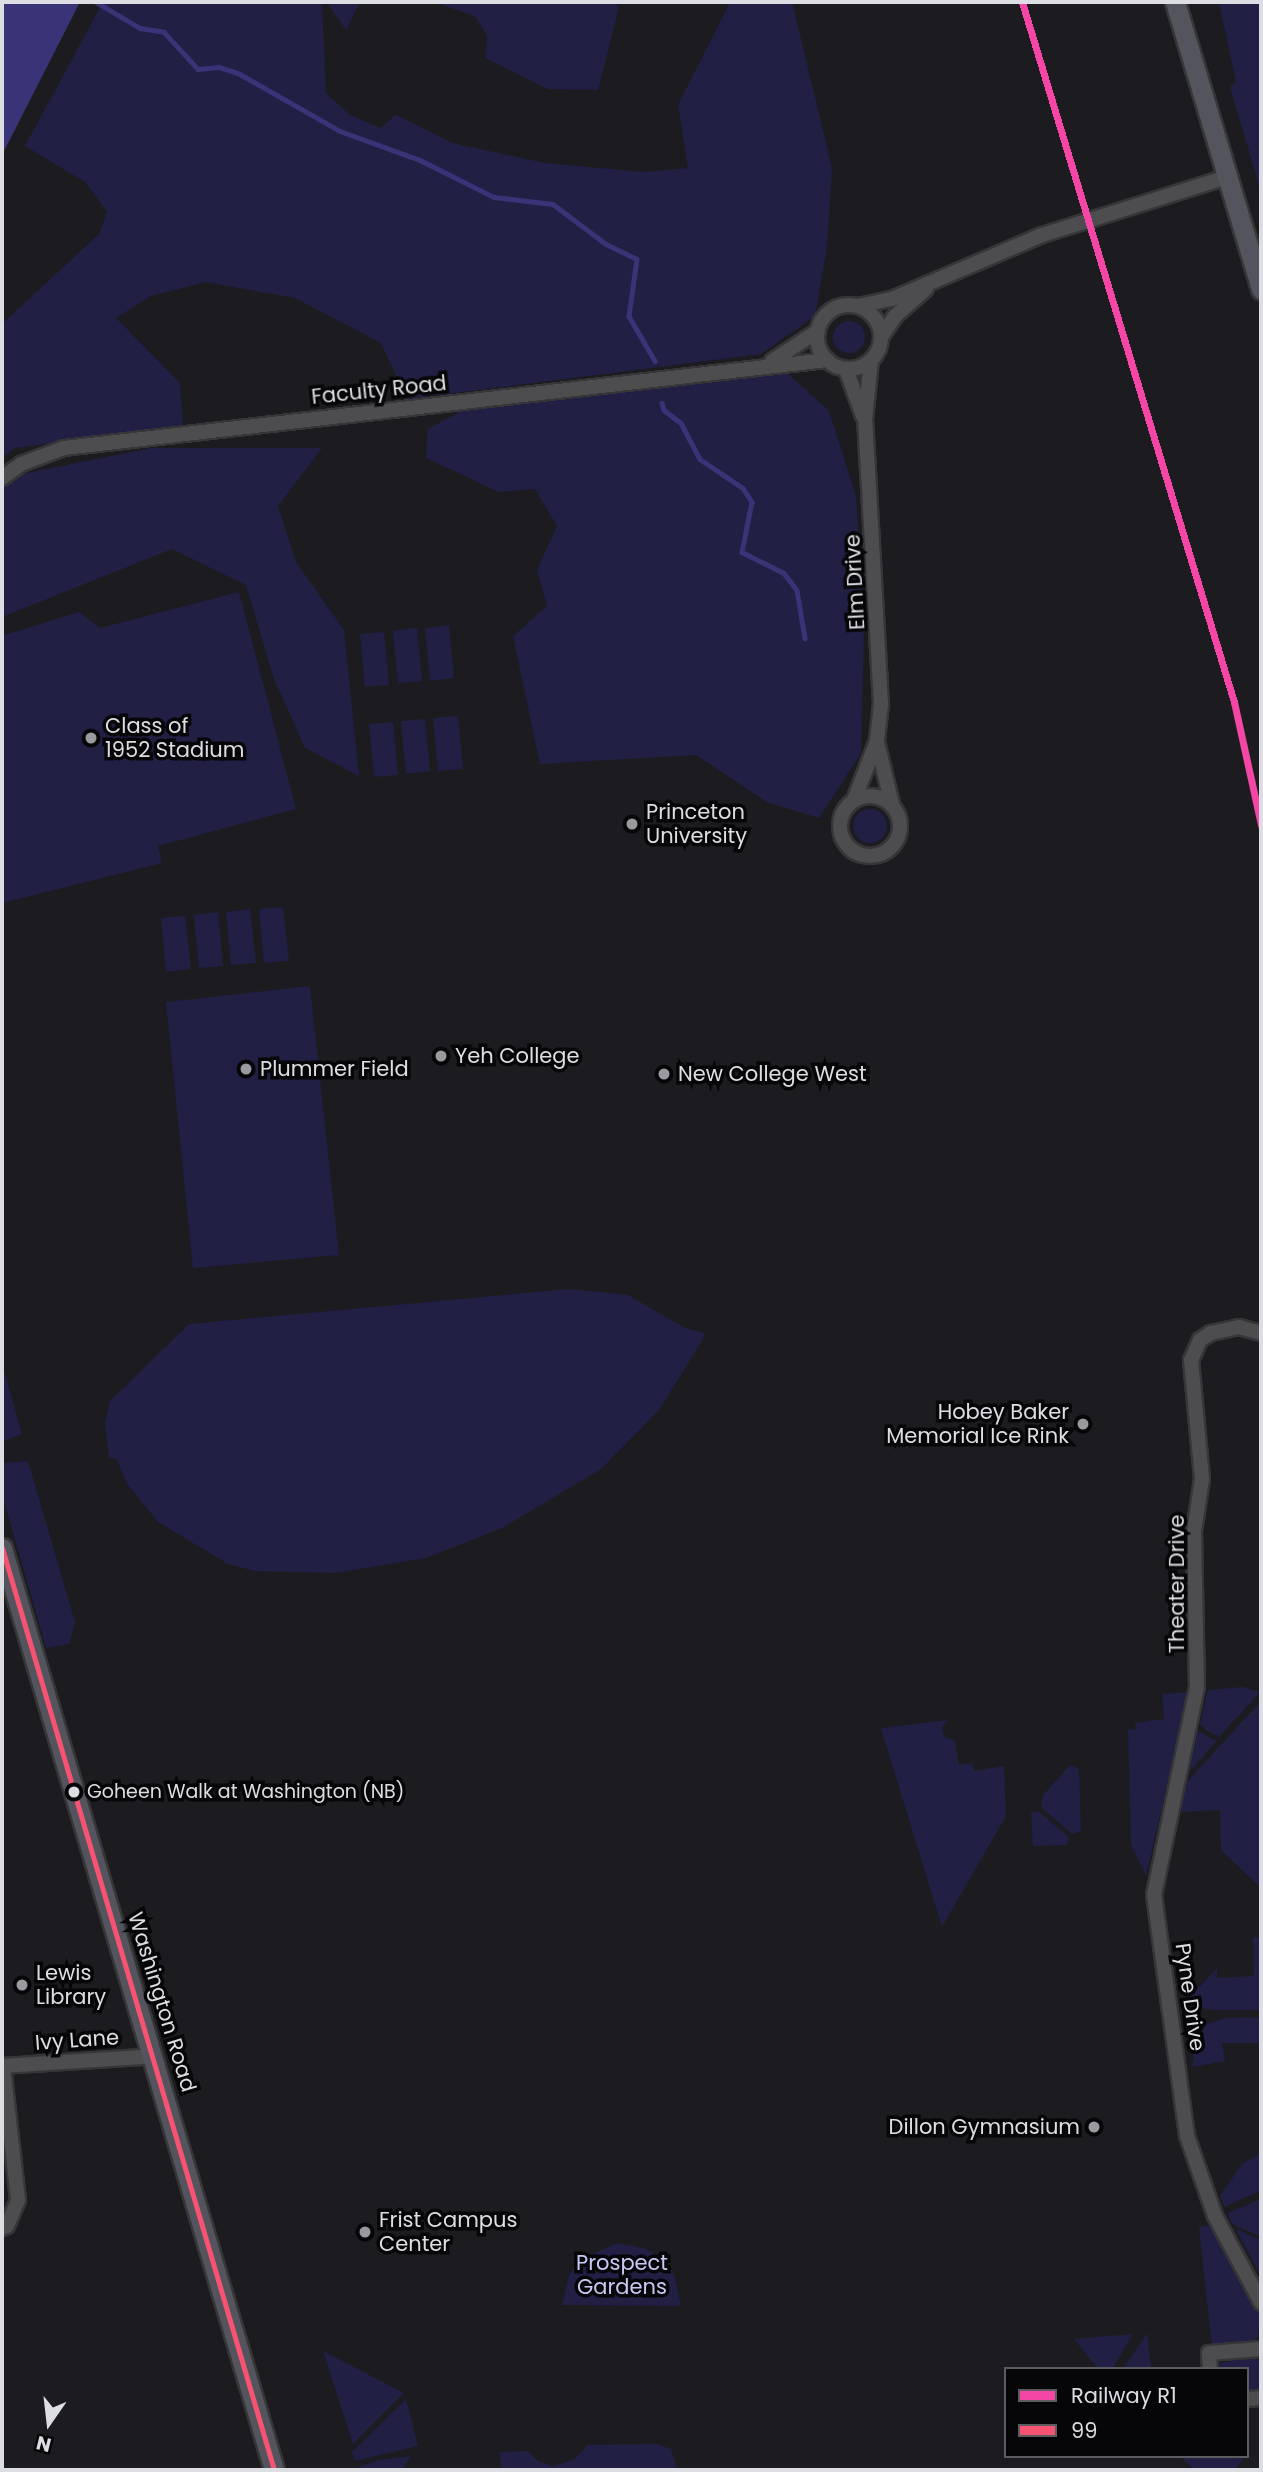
<!DOCTYPE html>
<html>
<head>
<meta charset="utf-8">
<style>
  body { margin:0 }
  #map { position:relative; width:1263px; height:2472px; overflow:hidden; background:#1c1c20; font-family:Poppins,sans-serif }
  div>[style] { position:absolute }
  .green>* { inset:0; background:#211f43 }
  .round { border-radius:50% }
  .water>* { inset:0; background:#383477 }
  .stream>* { height:4.5px; margin:-2.25px; padding:0 2.25px; transform-origin:2.25px; border-radius:2.25px; background:#383477 }
  .roads { filter:drop-shadow(2px 0 #363638) drop-shadow(-2px 0 #363638) drop-shadow(0 2px #363638) drop-shadow(0 -2px #363638) }
  .minor>* { height:14px; margin:-7px; padding:0 7px; transform-origin:7px; border-radius:7px; background:#4d4d50 }
  .minor>.ring { margin:-7px; padding:0; box-sizing:content-box; background:none; border:14px solid #4d4d50; border-radius:50% }
  .major>* { height:19px; margin:-9.5px; padding:0 9.5px; transform-origin:9.5px; border-radius:9.5px; background:#53545d }
  .bus-1>* { height:5px; margin:-2.5px; padding:0 2.5px; transform-origin:2.5px; border-radius:2.5px; background:#f65372 }
  .rail-1>* { height:7px; margin:-3.5px; padding:0 3.5px; transform-origin:3.5px; border-radius:3.5px; background:#f346a5 }
  .dots>* { width:19px; height:19px; translate:-50% -50%; box-sizing:border-box; border:4px solid #060608; border-radius:50% }
  span { translate:-50% -50%; white-space:nowrap; text-align:center; line-height:1.15; -webkit-text-stroke:7px #060608; paint-order:stroke }
  .bus-label { font-size:19px; color:#dddee3 }
  .left { translate:0 -50%; text-align:left }
  .street-label { font-size:21px; color:#dddee3 }
  .poi-label { font-size:21px; color:#dddee3 }
  .right { translate:-100% -50%; text-align:right }
  .park-label { font-size:21px; color:#c7c9f5 }
  .frame { position:absolute; inset:0; border:4px solid #dddee3; pointer-events:none }
  .legend { position:absolute; left:1004px; top:2367px; width:245px; height:91px; box-sizing:border-box; background:#060608; border:2px solid #5c5c60; margin:0; padding:9px 12px; list-style:none; font-size:21px; color:#dddee3 }
  .legend li { display:flex; align-items:center; gap:14px; height:35px }
  .legend b { width:35px; border:2px solid #5c5c60 }
  .north { position:absolute; left:14px; top:2388px; width:70px; height:70px; -webkit-text-stroke:5px #060608; paint-order:stroke; rotate:194deg; font-size:19px; font-weight:700; line-height:28px; text-align:center; color:#dddee3 }
  .north::after { content:''; display:block; margin:auto; width:24px; height:32px; background:#dddee3; clip-path:polygon(50% 0,100% 100%,50% 72%,0 100%) }
</style>
</head>
<body>
<div id="map">
  <div class="green">
    <i style="clip-path:polygon(103px 2px,322px 2px,326px 93px,350px 115px,380px 128px,396px 115px,452px 143px,545px 163px,644px 172px,688px 168px,678px 105px,730px 2px,792px 2px,832px 168px,827px 247px,815px 316px,761px 354px,407px 399px,381px 343px,295px 298px,206px 282px,151px 296px,116px 318px,180px 383px,183px 426px,15px 448px,2px 458px,2px 324px,100px 233px,107px 211px,85px 182px,25px 146px)"></i>
    <i style="clip-path:polygon(327px 2px,360px 2px,346px 30px)"></i>
    <i style="clip-path:polygon(435px 2px,614px 2px,619px 7px,598px 90px,548px 89px,485px 58px,487px 36px,476px 17px)"></i>
    <i style="clip-path:polygon(1219px 2px,1261px 2px,1261px 192px,1230px 87px,1236px 82px)"></i>
    <i class="round" style="left:833px;top:321px;width:32px;height:32px"></i>
    <i style="clip-path:polygon(767px 370px,786px 372px,829px 411px,856px 496px,864px 629px,861px 753px,819px 818px,767px 802px,696px 755px,540px 764px,513px 636px,547px 606px,537px 570px,557px 526px,535px 489px,499px 492px,426px 458px,428px 429px,467px 408px)"></i>
    <i style="clip-path:polygon(151px 448px,322px 448px,278px 506px,296px 562px,344px 630px,359px 776px,305px 748px,274px 679px,246px 585px,172px 549px,2px 617px,2px 490px,22px 474px)"></i>
    <i style="clip-path:polygon(239px 592px,296px 809px,158px 846px,162px 863px,2px 903px,2px 636px,79px 612px,100px 628px)"></i>
    <i style="clip-path:polygon(449px 625px,454px 678px,430px 681px,425px 628px)"></i>
    <i style="clip-path:polygon(417px 628px,422px 681px,398px 683px,393px 631px)"></i>
    <i style="clip-path:polygon(384px 632px,389px 685px,365px 687px,360px 634px)"></i>
    <i style="clip-path:polygon(458px 716px,463px 769px,438px 771px,433px 718px)"></i>
    <i style="clip-path:polygon(425px 719px,430px 771px,406px 774px,401px 721px)"></i>
    <i style="clip-path:polygon(393px 722px,398px 775px,374px 777px,369px 724px)"></i>
    <i class="round" style="left:853px;top:809px;width:34px;height:34px"></i>
    <i style="clip-path:polygon(283px 907px,289px 961px,264px 963px,259px 909px)"></i>
    <i style="clip-path:polygon(250px 909px,256px 963px,231px 965px,226px 912px)"></i>
    <i style="clip-path:polygon(218px 912px,223px 966px,199px 968px,194px 915px)"></i>
    <i style="clip-path:polygon(185px 916px,191px 969px,166px 972px,161px 918px)"></i>
    <i style="clip-path:polygon(310px 986px,339px 1255px,193px 1268px,166px 1002px)"></i>
    <i style="clip-path:polygon(569px 1289px,628px 1295px,685px 1328px,705px 1333px,702px 1341px,659px 1410px,601px 1469px,504px 1527px,426px 1558px,336px 1573px,255px 1571px,228px 1564px,158px 1522px,128px 1485px,116px 1458px,109px 1458px,105px 1423px,110px 1401px,189px 1324px)"></i>
    <i style="clip-path:polygon(2px 1363px,22px 1434px,2px 1442px)"></i>
    <i style="clip-path:polygon(28px 1461px,75px 1622px,69px 1644px,46px 1648px,2px 1494px,2px 1463px)"></i>
    <i style="clip-path:polygon(1243px 1687px,1260px 1692px,1219px 1737px,1206px 1730px,1200px 1724px,1208px 1690px)"></i>
    <i style="clip-path:polygon(1189px 1692px,1146px 1876px,1131px 1845px,1128px 1730px,1136px 1729px,1135px 1723px,1164px 1719px,1162px 1694px)"></i>
    <i style="clip-path:polygon(1261px 1701px,1261px 1888px,1221px 1850px,1220px 1810px,1181px 1812px,1186px 1783px)"></i>
    <i style="clip-path:polygon(948px 1720px,942px 1727px,944px 1736px,955px 1741px,959px 1765px,972px 1763px,974px 1771px,1004px 1766px,1006px 1816px,942px 1927px,881px 1728px)"></i>
    <i style="clip-path:polygon(1198px 1731px,1217px 1741px,1189px 1772px)"></i>
    <i style="clip-path:polygon(1070px 1765px,1079px 1769px,1081px 1831px,1072px 1834px,1041px 1807px,1043px 1795px)"></i>
    <i style="clip-path:polygon(1038px 1811px,1069px 1837px,1067px 1845px,1033px 1846px,1031px 1813px)"></i>
    <i style="clip-path:polygon(1253px 1937px,1261px 1938px,1261px 2010px,1210px 2010px,1185px 2003px,1217px 1968px,1217px 1978px,1254px 1976px)"></i>
    <i style="clip-path:polygon(1261px 2017px,1261px 2043px,1222px 2043px,1225px 2061px,1192px 2067px,1197px 2037px,1207px 2024px,1225px 2018px)"></i>
    <i style="clip-path:polygon(1261px 2153px,1261px 2190px,1225px 2207px,1220px 2196px,1242px 2164px)"></i>
    <i style="clip-path:polygon(1261px 2199px,1261px 2237px,1232px 2224px,1228px 2213px)"></i>
    <i style="clip-path:polygon(1211px 2225px,1260px 2315px,1258px 2337px,1251px 2343px,1212px 2346px,1199px 2227px)"></i>
    <i style="clip-path:polygon(1235px 2228px,1261px 2241px,1261px 2276px)"></i>
    <i style="clip-path:polygon(617px 2243px,644px 2248px,664px 2260px,674px 2275px,681px 2306px,562px 2305px,569px 2275px,580px 2260px)"></i>
    <i style="clip-path:polygon(1147px 2333px,1151px 2369px,1123px 2369px)"></i>
    <i style="clip-path:polygon(1133px 2334px,1112px 2369px,1098px 2369px,1074px 2339px)"></i>
    <i style="clip-path:polygon(323px 2351px,404px 2393px,353px 2444px)"></i>
    <i style="clip-path:polygon(1252px 2357px,1261px 2362px,1261px 2393px,1247px 2395px,1247px 2369px,1212px 2369px,1216px 2364px)"></i>
    <i style="clip-path:polygon(406px 2399px,418px 2446px,355px 2461px,352px 2452px)"></i>
    <i style="clip-path:polygon(657px 2444px,671px 2449px,677px 2470px,501px 2470px,500px 2452px,528px 2451px,539px 2462px,554px 2466px,573px 2460px,588px 2445px)"></i>
    <i style="clip-path:polygon(411px 2456px,402px 2470px,357px 2468px,378px 2460px)"></i>
    <i style="clip-path:polygon(1179px 2456px,1245px 2456px,1235px 2470px,1195px 2470px)"></i>
  </div>
  <div class="water">
    <i style="clip-path:polygon(2px 2px,80px 2px,2px 155px)"></i>
  </div>
  <div class="stream">
    <i style="left:96px;top:2px;width:51px;rotate:30.6deg"></i>
    <i style="left:140px;top:28px;width:24px;rotate:9deg"></i>
    <i style="left:164px;top:32px;width:50px;rotate:47.4deg"></i>
    <i style="left:198px;top:69px;width:21px;rotate:-5deg"></i>
    <i style="left:219px;top:67px;width:22px;rotate:18deg"></i>
    <i style="left:240px;top:74px;width:115px;rotate:29.7deg"></i>
    <i style="left:340px;top:131px;width:85px;rotate:19.9deg"></i>
    <i style="left:420px;top:160px;width:83px;rotate:26.6deg"></i>
    <i style="left:494px;top:197px;width:59px;rotate:6.8deg"></i>
    <i style="left:553px;top:204px;width:66px;rotate:37deg"></i>
    <i style="left:606px;top:244px;width:34px;rotate:26deg"></i>
    <i style="left:637px;top:259px;width:58px;rotate:98deg"></i>
    <i style="left:629px;top:316px;width:52px;rotate:60deg"></i>
    <i style="left:662px;top:403px;width:7px;rotate:74deg"></i>
    <i style="left:664px;top:410px;width:21px;rotate:37deg"></i>
    <i style="left:681px;top:423px;width:41px;rotate:62.2deg"></i>
    <i style="left:700px;top:459px;width:52px;rotate:34deg"></i>
    <i style="left:743px;top:488px;width:17px;rotate:57deg"></i>
    <i style="left:752px;top:502px;width:51px;rotate:101.3deg"></i>
    <i style="left:742px;top:552px;width:47px;rotate:26.6deg"></i>
    <i style="left:784px;top:573px;width:21px;rotate:53deg"></i>
    <i style="left:797px;top:590px;width:49px;rotate:80.5deg"></i>
  </div>
  <div class="roads">
    <div class="minor">
      <i class="ring" style="left:817px;top:305px;width:50px;height:50px"></i>
      <i style="left:858px;top:306px;width:35px;rotate:-12deg"></i>
      <i style="left:892px;top:299px;width:163px;rotate:-23.1deg"></i>
      <i style="left:1042px;top:235px;width:194px;rotate:-17.4deg"></i>
      <i style="left:881px;top:337px;width:25px;rotate:-56deg"></i>
      <i style="left:895px;top:316px;width:41px;rotate:-41.1deg"></i>
      <i style="left:772px;top:361px;width:55px;rotate:-33.1deg"></i>
      <i style="left:846px;top:369px;width:50px;rotate:70.1deg"></i>
      <i style="left:2px;top:478px;width:24px;rotate:-36deg"></i>
      <i style="left:21px;top:464px;width:46px;rotate:-20.4deg"></i>
      <i style="left:64px;top:448px;width:768px;rotate:-6.58deg"></i>
      <i style="left:877px;top:742px;width:64px;rotate:76.4deg"></i>
      <i class="ring" style="left:840px;top:796px;width:46px;height:46px"></i>
      <i style="left:854px;top:800px;width:63px;rotate:-68.7deg"></i>
      <i style="left:877px;top:741px;width:37px;rotate:-84deg"></i>
      <i style="left:881px;top:704px;width:284px;rotate:-93.2deg"></i>
      <i style="left:865px;top:420px;width:59px;rotate:-84.2deg"></i>
      <i style="left:1261px;top:1333px;width:23px;rotate:-165deg"></i>
      <i style="left:1239px;top:1327px;width:29px;rotate:168deg"></i>
      <i style="left:1211px;top:1333px;width:13px;rotate:148deg"></i>
      <i style="left:1200px;top:1340px;width:22px;rotate:114deg"></i>
      <i style="left:1191px;top:1360px;width:120px;rotate:84.7deg"></i>
      <i style="left:1202px;top:1479px;width:53px;rotate:98.7deg"></i>
      <i style="left:1194px;top:1531px;width:156px;rotate:88.9deg"></i>
      <i style="left:1197px;top:1687px;width:212px;rotate:101.7deg"></i>
      <i style="left:1154px;top:1895px;width:243px;rotate:82.2deg"></i>
      <i style="left:1187px;top:2136px;width:85px;rotate:70.7deg"></i>
      <i style="left:1215px;top:2216px;width:98px;rotate:61.9deg"></i>
      <i style="left:2px;top:2066px;width:153px;rotate:-3.7deg"></i>
      <i style="left:2px;top:2228px;width:5px;rotate:-22deg"></i>
      <i style="left:7px;top:2226px;width:28px;rotate:-67deg"></i>
      <i style="left:18px;top:2200px;width:135px;rotate:-96.4deg"></i>
      <i style="left:1210px;top:2369px;width:16px;rotate:-94deg"></i>
      <i style="left:1209px;top:2353px;width:52px;rotate:-4.4deg"></i>
      <i style="left:1247px;top:2399px;width:14px;rotate:-4deg"></i>
    </div>
    <div class="major">
      <i style="left:1175px;top:2px;width:300px;rotate:73.3deg"></i>
      <i style="left:2px;top:1548px;width:961px;rotate:73.56deg"></i>
    </div>
  </div>
  <div class="bus-1">
    <i style="left:2px;top:1548px;width:961px;rotate:73.56deg"></i>
  </div>
  <div class="rail-1">
    <i style="left:1022px;top:2px;width:731px;rotate:73.15deg"></i>
    <i style="left:1234px;top:702px;width:126px;rotate:77.6deg"></i>
  </div>
  <div class="dots">
    <i style="left:91px;top:738px;background:#999a9f"></i>
    <i style="left:632px;top:824px;background:#999a9f"></i>
    <i style="left:441px;top:1056px;background:#999a9f"></i>
    <i style="left:246px;top:1069px;background:#999a9f"></i>
    <i style="left:664px;top:1074px;background:#999a9f"></i>
    <i style="left:1083px;top:1424px;background:#999a9f"></i>
    <i style="left:74px;top:1792px;background:#dddee3"></i>
    <i style="left:22px;top:1985px;background:#999a9f"></i>
    <i style="left:1094px;top:2127px;background:#999a9f"></i>
    <i style="left:365px;top:2232px;background:#999a9f"></i>
  </div>
  <div class="bus-label">
    <span class="left" style="left:87px;top:1792px">Goheen Walk at Washington (NB)</span>
  </div>
  <div class="street-label">
    <span style="left:379px;top:390px;rotate:-6deg">Faculty Road</span>
    <span style="left:855px;top:582px;rotate:-93deg">Elm Drive</span>
    <span style="left:1177px;top:1584px;rotate:-90deg">Theater Drive</span>
    <span style="left:1190px;top:1997px;rotate:82deg">Pyne Drive</span>
    <span style="left:162px;top:2002px;rotate:73deg">Washington Road</span>
    <span style="left:77px;top:2040px;rotate:-4deg">Ivy Lane</span>
  </div>
  <div class="poi-label">
    <span class="left" style="left:105px;top:738px">Class of<br>1952 Stadium</span>
    <span class="left" style="left:646px;top:824px">Princeton<br>University</span>
    <span class="left" style="left:455px;top:1056px">Yeh College</span>
    <span class="left" style="left:260px;top:1069px">Plummer Field</span>
    <span class="left" style="left:678px;top:1074px">New College West</span>
    <span class="right" style="left:1069px;top:1424px">Hobey Baker<br>Memorial Ice Rink</span>
    <span class="left" style="left:36px;top:1985px">Lewis<br>Library</span>
    <span class="right" style="left:1080px;top:2127px">Dillon Gymnasium</span>
    <span class="left" style="left:379px;top:2232px">Frist Campus<br>Center</span>
  </div>
  <div class="park-label">
    <span style="left:622px;top:2275px">Prospect<br>Gardens</span>
  </div>
  <div class="frame"></div>
  <ul class="legend">
  <li><b style="height:9px;background:#f346a5"></b>Railway R1</li>
  <li><b style="height:9px;background:#f65372"></b>99</li>
  </ul>
  <div class="north">N</div>
</div>
</body>
</html>
